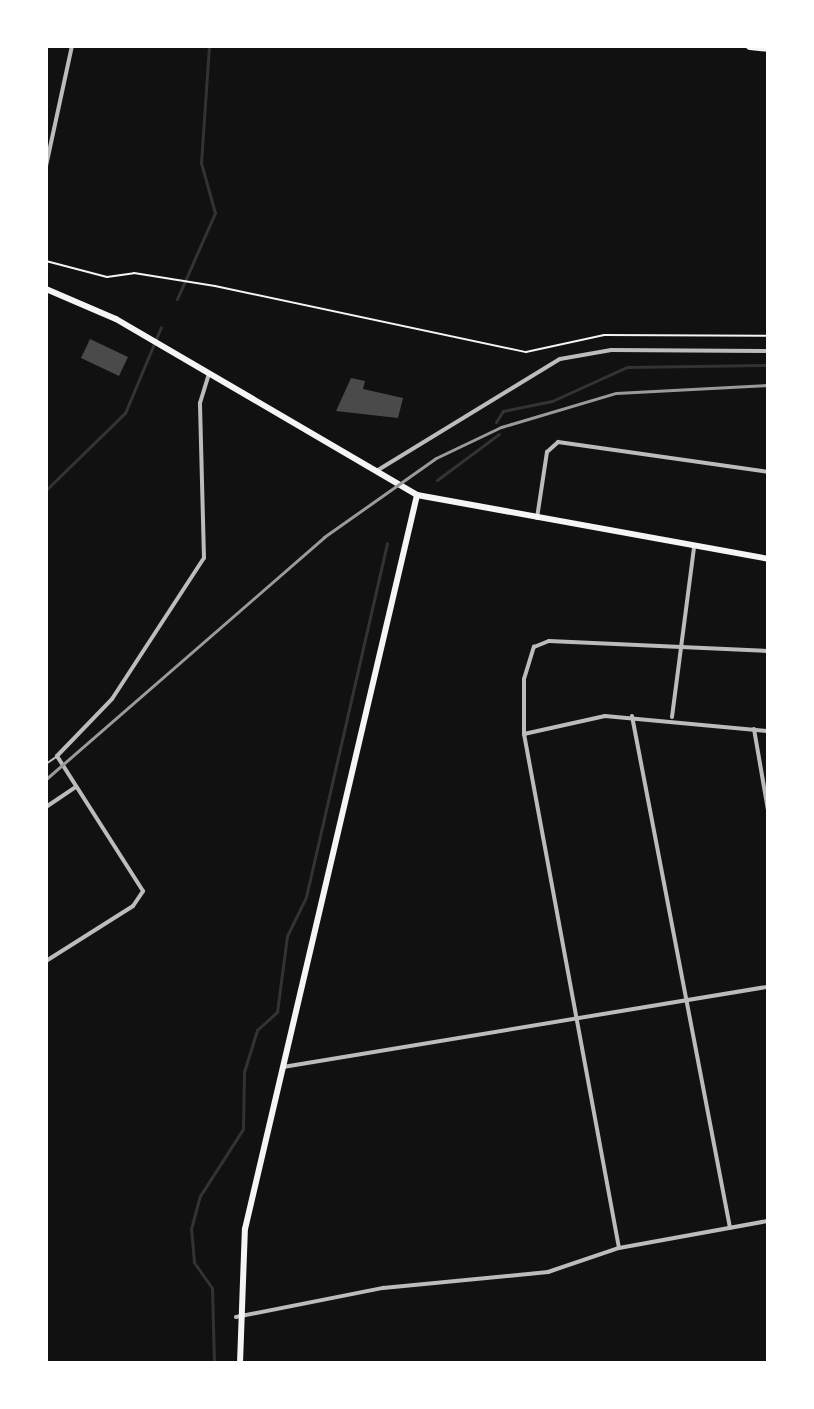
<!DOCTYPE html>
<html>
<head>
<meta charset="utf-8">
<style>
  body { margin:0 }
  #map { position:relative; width:814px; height:1409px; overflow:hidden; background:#111; font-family:Lato,sans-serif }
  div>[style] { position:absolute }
  .stream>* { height:3px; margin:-1.5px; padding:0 1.5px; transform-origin:1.5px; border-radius:1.5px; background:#333 }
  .building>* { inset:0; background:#4a4a4a }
  .path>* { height:2px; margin:-1px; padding:0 1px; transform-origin:1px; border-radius:1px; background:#f5f5f5 }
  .service>* { height:2px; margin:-1px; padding:0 1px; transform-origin:1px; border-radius:1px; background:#bcbcbc }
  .minor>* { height:4px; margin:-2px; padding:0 2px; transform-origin:2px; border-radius:2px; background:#bcbcbc }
  .secondary>* { height:6px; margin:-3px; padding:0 3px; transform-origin:3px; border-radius:3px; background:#f5f5f5 }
  .motorway>* { height:8px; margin:-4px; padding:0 4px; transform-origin:4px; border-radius:4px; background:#f5f5f5 }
  .rail>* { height:3px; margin:-1.5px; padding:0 1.5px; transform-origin:1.5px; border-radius:1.5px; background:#9a9a9a }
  span { translate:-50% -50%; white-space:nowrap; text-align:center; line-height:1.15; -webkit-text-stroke:7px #fff; paint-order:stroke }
  .frame { position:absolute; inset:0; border:48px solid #fff; pointer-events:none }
</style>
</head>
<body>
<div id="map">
  <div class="stream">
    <i style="left:177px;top:299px;width:94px;rotate:-66.2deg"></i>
    <i style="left:215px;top:213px;width:52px;rotate:-105.6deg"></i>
    <i style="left:201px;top:163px;width:117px;rotate:-86.1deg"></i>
    <i style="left:496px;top:422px;width:13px;rotate:-58deg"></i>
    <i style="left:503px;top:411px;width:50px;rotate:-11.5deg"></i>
    <i style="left:552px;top:401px;width:82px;rotate:-24.4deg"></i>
    <i style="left:627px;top:367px;width:141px;rotate:-0.8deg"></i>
    <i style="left:437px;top:480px;width:77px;rotate:-36.6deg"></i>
    <i style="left:46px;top:490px;width:110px;rotate:-44.3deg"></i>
    <i style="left:125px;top:413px;width:93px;rotate:-67.3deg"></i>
    <i style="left:214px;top:1363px;width:75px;rotate:-91.5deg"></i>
    <i style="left:212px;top:1288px;width:32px;rotate:-125deg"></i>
    <i style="left:194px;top:1262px;width:33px;rotate:-95deg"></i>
    <i style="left:191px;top:1229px;width:34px;rotate:-75deg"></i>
    <i style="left:200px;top:1196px;width:80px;rotate:-57.3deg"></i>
    <i style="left:243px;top:1129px;width:57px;rotate:-89deg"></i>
    <i style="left:244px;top:1072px;width:44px;rotate:-72.8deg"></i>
    <i style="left:257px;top:1030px;width:27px;rotate:-42deg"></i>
    <i style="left:277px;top:1012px;width:77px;rotate:-82.5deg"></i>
    <i style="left:287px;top:936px;width:43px;rotate:-64deg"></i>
    <i style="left:306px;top:897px;width:363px;rotate:-77.1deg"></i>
  </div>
  <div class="building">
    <i style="clip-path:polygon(90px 339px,128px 357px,119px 376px,81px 358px)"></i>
    <i style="clip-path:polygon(351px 378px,365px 381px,363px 389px,403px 398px,398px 418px,336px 411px)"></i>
  </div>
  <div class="path">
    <i style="left:46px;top:261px;width:63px;rotate:14.7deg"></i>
    <i style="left:107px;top:277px;width:27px;rotate:-8deg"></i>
    <i style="left:134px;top:273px;width:82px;rotate:9.1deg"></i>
    <i style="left:215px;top:286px;width:318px;rotate:12deg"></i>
    <i style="left:526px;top:352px;width:80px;rotate:-12.3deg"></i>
    <i style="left:604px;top:335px;width:164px;rotate:0.3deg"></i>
  </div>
  <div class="service">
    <i style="left:46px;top:764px;width:12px;rotate:-35deg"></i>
  </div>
  <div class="minor">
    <i style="left:46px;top:166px;width:123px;rotate:-77.8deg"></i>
    <i style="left:378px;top:470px;width:213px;rotate:-31.4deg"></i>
    <i style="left:560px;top:359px;width:52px;rotate:-10deg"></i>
    <i style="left:611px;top:350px;width:157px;rotate:0.4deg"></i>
    <i style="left:537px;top:518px;width:67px;rotate:-81.4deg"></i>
    <i style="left:547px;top:452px;width:15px;rotate:-42deg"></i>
    <i style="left:558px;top:442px;width:212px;rotate:8.1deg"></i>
    <i style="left:632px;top:716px;width:521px;rotate:79.16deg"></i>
    <i style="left:672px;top:717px;width:170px;rotate:-82.6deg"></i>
    <i style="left:754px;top:729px;width:82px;rotate:80.2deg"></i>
    <i style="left:524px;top:734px;width:83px;rotate:-12.5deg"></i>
    <i style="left:605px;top:716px;width:164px;rotate:5.3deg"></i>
    <i style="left:46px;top:807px;width:36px;rotate:-34deg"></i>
    <i style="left:46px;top:961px;width:103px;rotate:-32.3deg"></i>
    <i style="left:133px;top:906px;width:18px;rotate:-56deg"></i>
    <i style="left:143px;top:891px;width:160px;rotate:-122.5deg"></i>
    <i style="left:57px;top:756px;width:79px;rotate:-46deg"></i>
    <i style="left:112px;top:699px;width:168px;rotate:-56.9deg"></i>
    <i style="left:204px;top:558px;width:155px;rotate:-91.5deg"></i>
    <i style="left:200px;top:403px;width:31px;rotate:-73deg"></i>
    <i style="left:283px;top:1067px;width:492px;rotate:-9.4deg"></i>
    <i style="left:619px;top:1248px;width:523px;rotate:-100.47deg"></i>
    <i style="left:524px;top:734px;width:55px;rotate:-90deg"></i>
    <i style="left:524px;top:679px;width:34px;rotate:-73deg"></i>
    <i style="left:534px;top:647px;width:16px;rotate:-22deg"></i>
    <i style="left:549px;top:641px;width:219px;rotate:2.6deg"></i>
    <i style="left:236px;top:1317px;width:150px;rotate:-11.2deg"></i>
    <i style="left:383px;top:1288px;width:166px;rotate:-5.5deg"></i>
    <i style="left:548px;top:1272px;width:75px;rotate:-18.7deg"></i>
    <i style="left:619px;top:1248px;width:151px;rotate:-10.3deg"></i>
  </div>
  <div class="secondary">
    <i style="left:46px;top:289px;width:76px;rotate:23.2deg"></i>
    <i style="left:116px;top:319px;width:349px;rotate:30.3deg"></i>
    <i style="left:417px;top:495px;width:357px;rotate:10.3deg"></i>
    <i style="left:240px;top:1363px;width:134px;rotate:-87.9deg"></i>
    <i style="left:245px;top:1229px;width:754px;rotate:-76.81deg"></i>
  </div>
  <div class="motorway">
    <i style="left:750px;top:46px;width:18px;rotate:6deg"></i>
  </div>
  <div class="rail">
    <i style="left:46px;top:779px;width:369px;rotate:-41deg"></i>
    <i style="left:324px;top:537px;width:137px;rotate:-35.2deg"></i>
    <i style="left:436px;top:458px;width:72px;rotate:-25.5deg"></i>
    <i style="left:501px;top:427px;width:120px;rotate:-16.5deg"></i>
    <i style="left:616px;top:393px;width:152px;rotate:-3deg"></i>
  </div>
  <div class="frame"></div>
</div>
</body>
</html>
